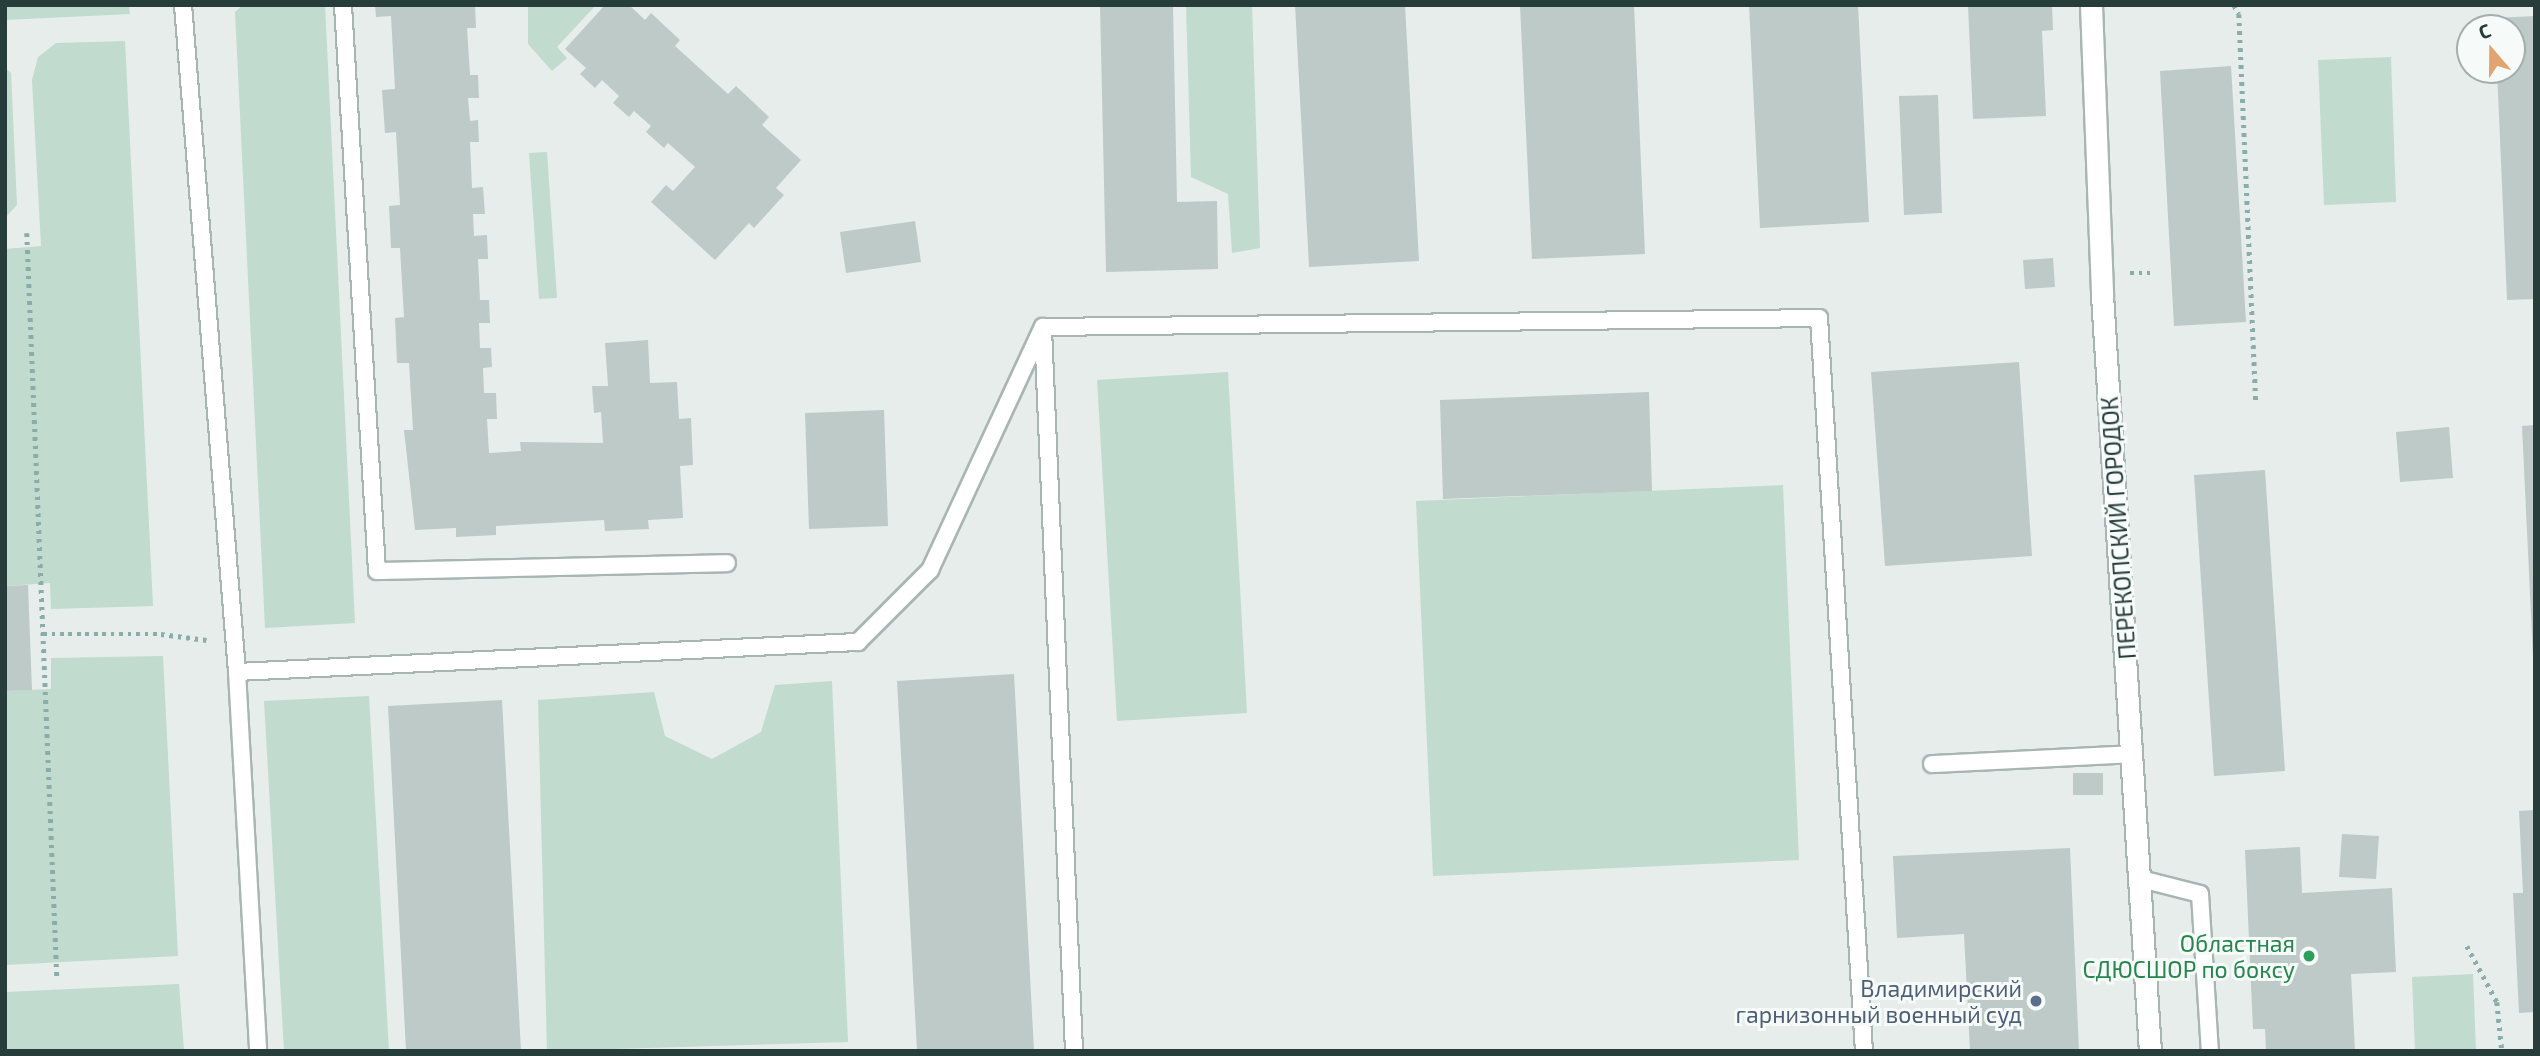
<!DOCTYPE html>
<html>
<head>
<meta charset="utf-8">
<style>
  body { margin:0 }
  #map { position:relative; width:2540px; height:1056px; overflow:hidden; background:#e6edeb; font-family:"Exo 2",sans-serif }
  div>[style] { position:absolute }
  .green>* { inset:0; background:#c1dbce }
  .building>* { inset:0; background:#becac8 }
  .path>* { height:4.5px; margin-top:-2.25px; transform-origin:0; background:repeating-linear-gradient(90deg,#8aada9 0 3.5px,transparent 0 8.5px) }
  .roads { filter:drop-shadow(2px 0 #a9b5b3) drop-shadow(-2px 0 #a9b5b3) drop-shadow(0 2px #a9b5b3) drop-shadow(0 -2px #a9b5b3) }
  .lane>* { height:16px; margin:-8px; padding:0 8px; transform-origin:8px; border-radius:8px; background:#fff }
  .street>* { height:21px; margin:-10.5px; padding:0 10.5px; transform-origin:10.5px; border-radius:10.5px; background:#fff }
  .dots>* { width:19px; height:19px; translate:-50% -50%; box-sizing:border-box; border:4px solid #f6faf9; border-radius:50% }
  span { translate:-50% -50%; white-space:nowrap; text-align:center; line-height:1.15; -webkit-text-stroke:6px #f6faf9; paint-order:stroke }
  .street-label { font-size:23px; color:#273d3b }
  .leisure-label { font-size:23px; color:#27864d }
  .right { translate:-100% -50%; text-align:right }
  .service-label { font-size:23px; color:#4e5e75 }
  .frame { position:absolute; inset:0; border:7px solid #273d3b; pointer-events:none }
  .north { position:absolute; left:2456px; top:14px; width:70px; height:70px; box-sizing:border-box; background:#f6faf9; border:2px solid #a3aead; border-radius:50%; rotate:340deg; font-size:19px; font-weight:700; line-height:28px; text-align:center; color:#273d3b }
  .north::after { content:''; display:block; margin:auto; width:24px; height:32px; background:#e1a36f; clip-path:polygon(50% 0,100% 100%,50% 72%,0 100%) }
</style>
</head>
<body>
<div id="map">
  <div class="green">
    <i style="clip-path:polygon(5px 5px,129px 5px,130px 14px,5px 20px)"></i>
    <i style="clip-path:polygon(243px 5px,325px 5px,355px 623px,265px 628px,235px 12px)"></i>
    <i style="clip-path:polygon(528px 5px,596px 5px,557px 47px,567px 58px,552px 71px,528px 44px)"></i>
    <i style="clip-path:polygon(1186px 5px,1252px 5px,1260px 248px,1232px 253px,1228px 194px,1191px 177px)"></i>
    <i style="clip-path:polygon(125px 41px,153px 606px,51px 609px,50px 583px,5px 586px,5px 249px,41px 246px,32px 80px,38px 57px,56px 43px)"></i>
    <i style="clip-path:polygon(2391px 57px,2396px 202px,2324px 205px,2318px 60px)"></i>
    <i style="clip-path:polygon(5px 68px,11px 73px,17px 205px,5px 218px)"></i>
    <i style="clip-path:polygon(547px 152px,557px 298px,539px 299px,529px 153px)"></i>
    <i style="clip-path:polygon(1228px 372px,1247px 713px,1117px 721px,1097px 380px)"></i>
    <i style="clip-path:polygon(1783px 485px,1799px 860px,1433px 876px,1416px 501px)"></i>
    <i style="clip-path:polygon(163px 656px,178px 956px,5px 965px,5px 691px,51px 689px,51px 658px)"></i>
    <i style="clip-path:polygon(832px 681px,848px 1042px,547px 1051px,538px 700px,654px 692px,665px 736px,712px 759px,761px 732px,775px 685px)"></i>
    <i style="clip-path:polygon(369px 696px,389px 1051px,284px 1051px,264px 701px)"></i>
    <i style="clip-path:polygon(2473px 974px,2476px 1051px,2415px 1051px,2412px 977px)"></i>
    <i style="clip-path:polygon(179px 984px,184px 1051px,5px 1051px,5px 992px)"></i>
  </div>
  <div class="building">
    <i style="clip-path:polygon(375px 5px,475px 5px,476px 28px,467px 28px,470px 75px,478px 75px,479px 98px,468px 98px,470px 121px,478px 120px,479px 142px,470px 142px,472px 188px,483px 187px,485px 214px,473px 214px,474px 236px,487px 235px,488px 259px,478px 259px,480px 300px,489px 300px,490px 323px,479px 323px,480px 348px,491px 348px,492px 367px,483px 368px,484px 393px,496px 393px,497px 419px,487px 419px,489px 453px,521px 451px,520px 442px,603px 443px,601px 412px,594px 413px,592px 386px,608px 386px,605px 343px,648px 340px,650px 383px,677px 382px,679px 419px,691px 418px,693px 465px,680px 466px,683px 518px,648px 520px,649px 529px,605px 531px,604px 520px,496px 526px,496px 535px,456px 537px,456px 528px,415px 530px,404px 430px,413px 430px,409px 363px,397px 363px,395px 318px,404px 317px,400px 248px,391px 248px,389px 206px,400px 205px,396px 132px,385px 133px,382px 90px,395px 89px,391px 16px,376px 17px)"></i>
    <i style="clip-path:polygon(605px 5px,629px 5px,645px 20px,651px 13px,680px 40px,675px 46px,728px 94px,736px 86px,769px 117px,762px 125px,801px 160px,776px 188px,784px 195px,754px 228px,749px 223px,715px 260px,651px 202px,666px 185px,673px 191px,695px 167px,668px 143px,664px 148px,646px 132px,651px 126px,634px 111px,629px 117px,613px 103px,619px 96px,602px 80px,595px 88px,580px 74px,586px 68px,565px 49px)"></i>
    <i style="clip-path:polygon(1100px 5px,1173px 5px,1177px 202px,1217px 201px,1218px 269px,1106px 272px)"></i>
    <i style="clip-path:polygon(1295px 5px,1405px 5px,1419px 261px,1309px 267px)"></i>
    <i style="clip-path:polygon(1520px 5px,1634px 5px,1645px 254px,1532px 259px)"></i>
    <i style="clip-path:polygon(1749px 5px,1858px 5px,1869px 222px,1760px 228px)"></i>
    <i style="clip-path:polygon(1968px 5px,2052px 5px,2053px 30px,2042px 31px,2046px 116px,1973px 119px)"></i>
    <i style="clip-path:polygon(2535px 16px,2535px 299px,2507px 300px,2497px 70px,2512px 70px,2512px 28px,2495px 28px,2495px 18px)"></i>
    <i style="clip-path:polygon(2231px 66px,2246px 322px,2174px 326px,2160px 71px)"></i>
    <i style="clip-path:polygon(1938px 95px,1942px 213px,1904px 215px,1899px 96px)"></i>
    <i style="clip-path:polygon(915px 221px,921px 262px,846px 273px,840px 232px)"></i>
    <i style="clip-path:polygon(2053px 258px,2055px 287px,2025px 289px,2023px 260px)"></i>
    <i style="clip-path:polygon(2019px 362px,2032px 556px,1885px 566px,1871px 372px)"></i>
    <i style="clip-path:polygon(1649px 392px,1652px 491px,1443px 499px,1440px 400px)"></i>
    <i style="clip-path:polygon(884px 410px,888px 526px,809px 529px,805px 413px)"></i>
    <i style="clip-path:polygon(2535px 425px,2535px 657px,2533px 657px,2522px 426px)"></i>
    <i style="clip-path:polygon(2449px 427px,2453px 478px,2400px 482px,2396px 432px)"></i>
    <i style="clip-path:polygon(2265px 470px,2285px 771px,2214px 776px,2194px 475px)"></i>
    <i style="clip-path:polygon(28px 585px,32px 690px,5px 691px,5px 586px)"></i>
    <i style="clip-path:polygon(1014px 674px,1034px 1051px,917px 1051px,897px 681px)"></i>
    <i style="clip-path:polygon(502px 700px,521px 1051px,406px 1051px,388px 706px)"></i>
    <i style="clip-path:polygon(2073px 773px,2103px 773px,2103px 795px,2073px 795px)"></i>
    <i style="clip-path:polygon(2535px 810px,2535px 1012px,2519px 1013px,2513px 893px,2523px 893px,2519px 811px)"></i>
    <i style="clip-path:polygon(2342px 834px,2379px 836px,2376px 879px,2339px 877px)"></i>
    <i style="clip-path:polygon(2300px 847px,2302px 893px,2392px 888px,2396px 972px,2351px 974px,2355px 1051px,2266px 1051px,2265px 1029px,2253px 1029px,2245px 850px)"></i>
    <i style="clip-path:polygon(2070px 848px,2079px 1051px,1970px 1051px,1964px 934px,1897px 938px,1893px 856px)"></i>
  </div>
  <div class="path">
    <i style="left:2234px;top:5px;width:10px;rotate:61deg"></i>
    <i style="left:2239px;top:14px;width:388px;rotate:87.5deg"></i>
    <i style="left:27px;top:233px;width:745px;rotate:87.69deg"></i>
    <i style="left:2130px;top:273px;width:20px"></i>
    <i style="left:43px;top:634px;width:118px"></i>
    <i style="left:161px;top:634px;width:46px;rotate:7.4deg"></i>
    <i style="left:2467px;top:946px;width:64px;rotate:61.8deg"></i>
    <i style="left:2497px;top:1002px;width:49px;rotate:84.2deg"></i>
  </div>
  <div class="roads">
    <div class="lane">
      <i style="left:183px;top:5px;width:669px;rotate:85.37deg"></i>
      <i style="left:237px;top:672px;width:380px;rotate:86.8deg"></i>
      <i style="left:343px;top:5px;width:567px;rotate:86.56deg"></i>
      <i style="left:377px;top:571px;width:350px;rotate:-1.3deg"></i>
      <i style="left:1043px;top:327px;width:776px;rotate:-0.66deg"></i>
      <i style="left:1819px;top:318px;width:734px;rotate:86.49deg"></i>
      <i style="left:1043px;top:329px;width:723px;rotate:87.54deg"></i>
      <i style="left:237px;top:672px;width:622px;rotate:-2.77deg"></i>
      <i style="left:858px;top:642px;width:102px;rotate:-45deg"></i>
      <i style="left:930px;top:570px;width:268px;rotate:-65.1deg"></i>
      <i style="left:1932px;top:764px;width:201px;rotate:-2.8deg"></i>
      <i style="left:2141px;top:879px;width:61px;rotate:14.3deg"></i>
      <i style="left:2200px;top:894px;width:157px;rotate:86.4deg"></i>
    </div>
    <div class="street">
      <i style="left:2091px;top:5px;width:290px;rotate:87.8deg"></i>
      <i style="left:2102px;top:295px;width:758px;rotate:86.37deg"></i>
    </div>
  </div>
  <div class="dots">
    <i style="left:2309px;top:956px;background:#2e9e5b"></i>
    <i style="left:2036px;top:1001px;background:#5c6f8a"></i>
  </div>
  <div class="street-label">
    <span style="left:2118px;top:528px;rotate:-94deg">ПЕРЕКОПСКИЙ ГОРОДОК</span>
  </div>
  <div class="leisure-label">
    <span class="right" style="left:2295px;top:956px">Областная<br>СДЮСШОР по боксу</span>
  </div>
  <div class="service-label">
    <span class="right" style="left:2022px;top:1001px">Владимирский<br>гарнизонный военный суд</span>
  </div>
  <div class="frame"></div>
  <div class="north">С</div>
</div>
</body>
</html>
